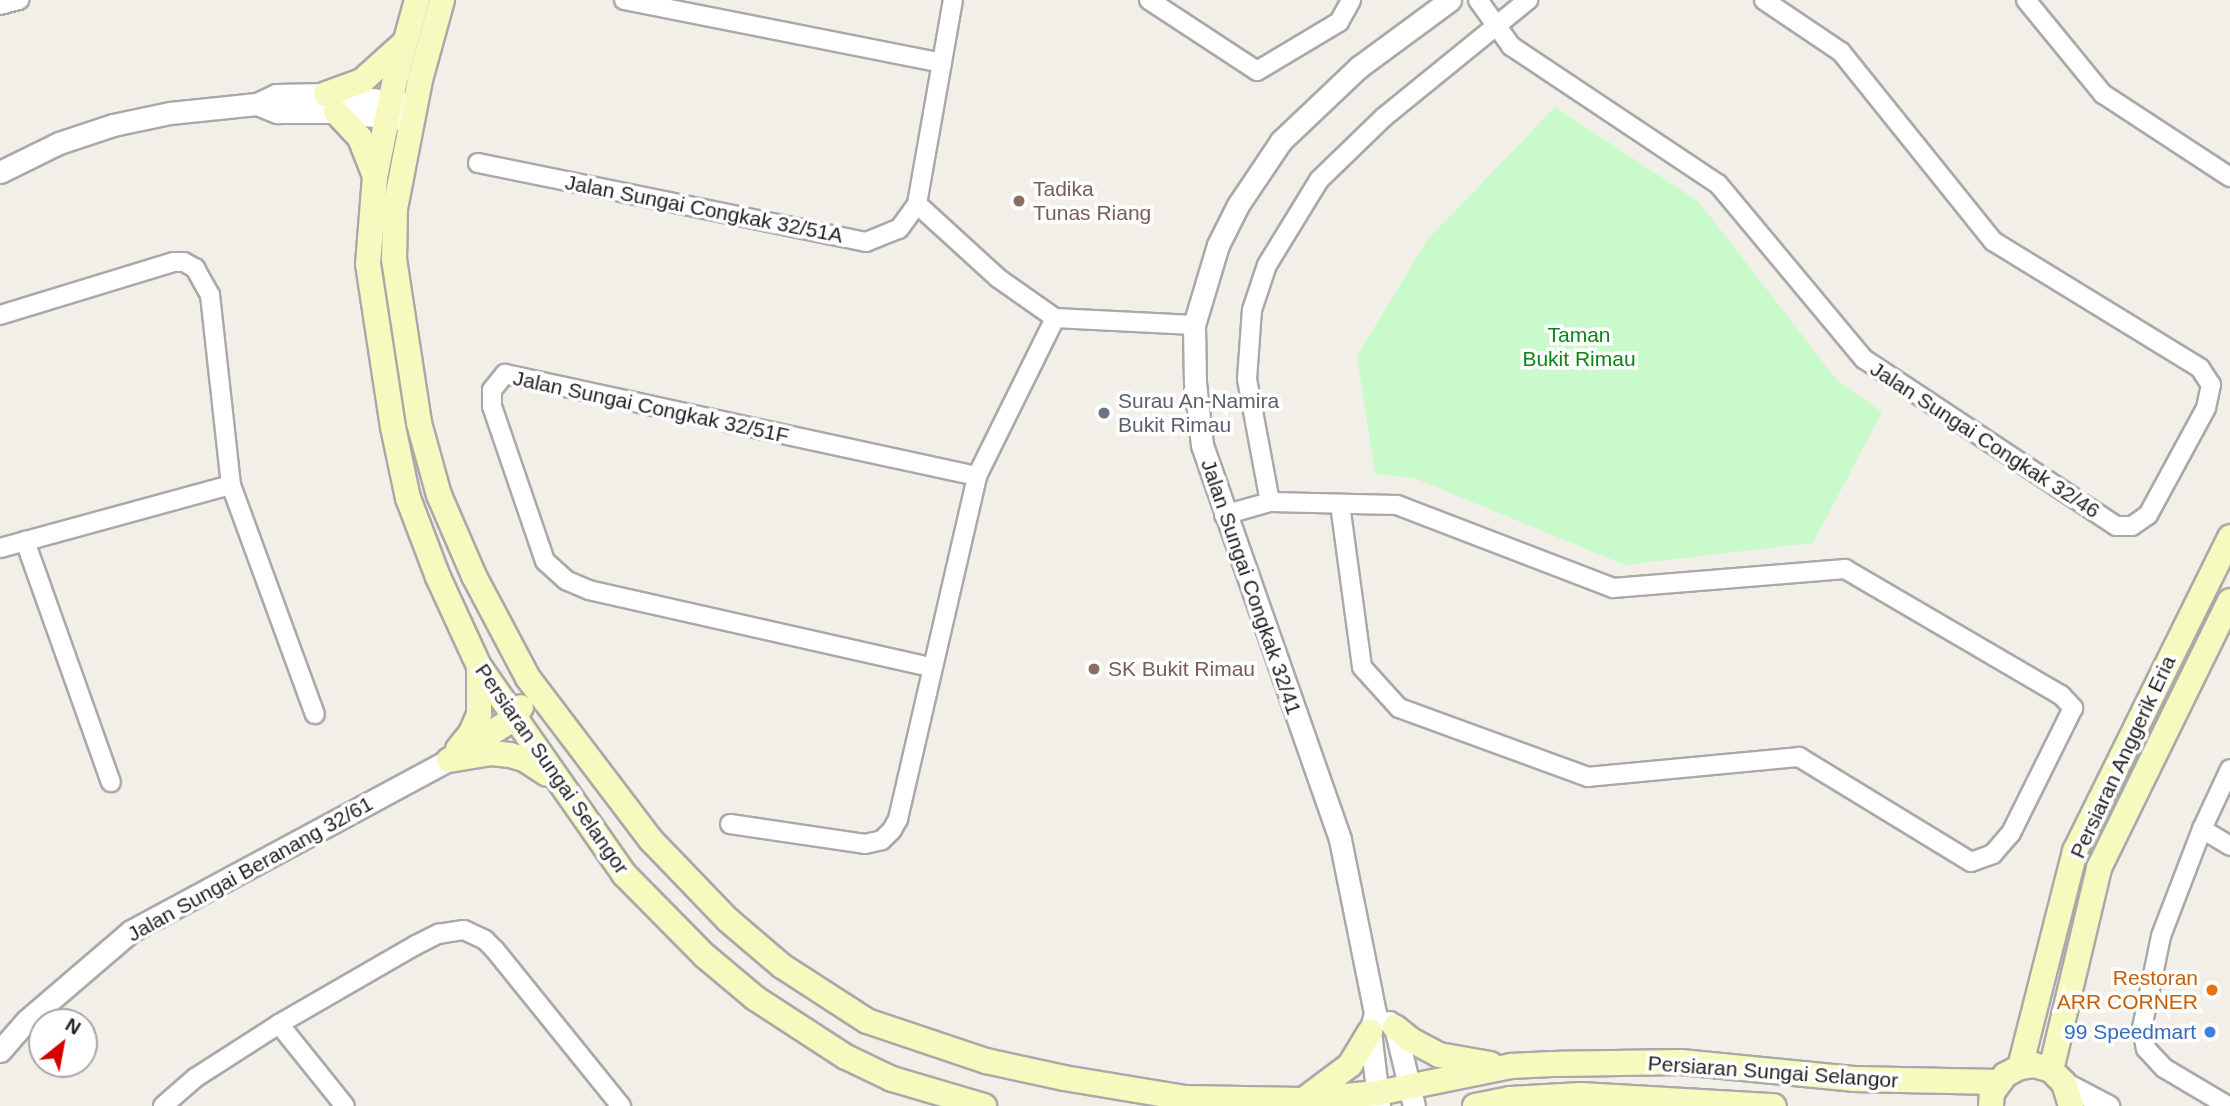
<!DOCTYPE html>
<html>
<head>
<meta charset="utf-8">
<style>
  body { margin:0 }
  #map { position:relative; width:2230px; height:1106px; overflow:hidden; background:#f2efe9; font-family:Arial,sans-serif }
  div>[style] { position:absolute }
  .park>* { inset:0; background:#c8facc }
  .roads { filter:drop-shadow(2px 0 #a9a9a9) drop-shadow(-2px 0 #a9a9a9) drop-shadow(0 2px #a9a9a9) drop-shadow(0 -2px #a9a9a9) }
  .minor>* { height:18px; margin:-9px; padding:0 9px; transform-origin:9px; border-radius:9px; background:#fff }
  .tertiary>* { height:21px; margin:-10.5px; padding:0 10.5px; transform-origin:10.5px; border-radius:10.5px; background:#fff }
  .secondary>* { height:24px; margin:-12px; padding:0 12px; transform-origin:12px; border-radius:12px; background:#f7fabf }
  .dots>* { width:19px; height:19px; translate:-50% -50%; box-sizing:border-box; border:4px solid #fff; border-radius:50% }
  span { translate:-50% -50%; white-space:nowrap; text-align:center; line-height:1.15; -webkit-text-stroke:7px #fff; paint-order:stroke }
  .education-label { font-size:21px; color:#785e54 }
  .left { translate:0 -50%; text-align:left }
  .street-label { font-size:21px; color:#222 }
  .park-label { font-size:21px; color:#0c8416 }
  .worship-label { font-size:21px; color:#5b616d }
  .food-label { font-size:21px; color:#c56008 }
  .right { translate:-100% -50%; text-align:right }
  .shop-label { font-size:21px; color:#366cbe }
  .north { position:absolute; left:28px; top:1008px; width:70px; height:70px; box-sizing:border-box; background:#fff; border:2px solid #a7a7a7; border-radius:50%; rotate:31deg; font-size:19px; font-weight:700; line-height:28px; text-align:center; color:#222 }
  .north::after { content:''; display:block; margin:auto; width:24px; height:32px; background:#d40000; clip-path:polygon(50% 0,100% 100%,50% 72%,0 100%) }
</style>
</head>
<body>
<div id="map">
  <div class="park">
    <i style="clip-path:polygon(1555px 107px,1699px 202px,1836px 379px,1882px 412px,1813px 543px,1625px 565px,1414px 478px,1375px 474px,1357px 356px,1427px 240px)"></i>
  </div>
  <div class="roads">
    <div class="minor">
      <i style="left:624px;top:0;width:324px;rotate:11.2deg"></i>
      <i style="left:1149px;top:0;width:129px;rotate:33.3deg"></i>
      <i style="left:1257px;top:71px;width:96px;rotate:-30.9deg"></i>
      <i style="left:1339px;top:22px;width:25px;rotate:-61deg"></i>
      <i style="left:1478px;top:0;width:57px;rotate:54.3deg"></i>
      <i style="left:1511px;top:46px;width:249px;rotate:33.7deg"></i>
      <i style="left:1718px;top:184px;width:228px;rotate:50.2deg"></i>
      <i style="left:1864px;top:359px;width:302px;rotate:33.5deg"></i>
      <i style="left:2116px;top:526px;width:16px"></i>
      <i style="left:2132px;top:526px;width:19px;rotate:-35deg"></i>
      <i style="left:2148px;top:515px;width:122px;rotate:-61.5deg"></i>
      <i style="left:2206px;top:408px;width:24px;rotate:-78deg"></i>
      <i style="left:2211px;top:385px;width:20px;rotate:-123deg"></i>
      <i style="left:2200px;top:368px;width:243px;rotate:-148.5deg"></i>
      <i style="left:1993px;top:241px;width:243px;rotate:-128.8deg"></i>
      <i style="left:1841px;top:52px;width:93px;rotate:-146deg"></i>
      <i style="left:2026px;top:0;width:122px;rotate:50.7deg"></i>
      <i style="left:2103px;top:94px;width:152px;rotate:33.2deg"></i>
      <i style="left:0;top:5px;width:20px;rotate:-15deg"></i>
      <i style="left:478px;top:163px;width:396px;rotate:11.5deg"></i>
      <i style="left:866px;top:242px;width:35px;rotate:-22deg"></i>
      <i style="left:899px;top:229px;width:31px;rotate:-54deg"></i>
      <i style="left:917px;top:204px;width:207px;rotate:-80deg"></i>
      <i style="left:917px;top:204px;width:110px;rotate:42.4deg"></i>
      <i style="left:998px;top:278px;width:70px;rotate:35.1deg"></i>
      <i style="left:1055px;top:318px;width:139px;rotate:2.9deg"></i>
      <i style="left:0;top:315px;width:181px;rotate:-17deg"></i>
      <i style="left:173px;top:262px;width:11px"></i>
      <i style="left:184px;top:262px;width:13px;rotate:29deg"></i>
      <i style="left:195px;top:268px;width:31px;rotate:61deg"></i>
      <i style="left:210px;top:295px;width:191px;rotate:83.7deg"></i>
      <i style="left:231px;top:485px;width:244px;rotate:69.9deg"></i>
      <i style="left:1270px;top:502px;width:125px;rotate:-100.6deg"></i>
      <i style="left:1247px;top:379px;width:69px;rotate:-85.9deg"></i>
      <i style="left:1252px;top:310px;width:47px;rotate:-71.6deg"></i>
      <i style="left:1267px;top:265px;width:100px;rotate:-58.5deg"></i>
      <i style="left:1319px;top:180px;width:91px;rotate:-44.1deg"></i>
      <i style="left:1384px;top:117px;width:186px;rotate:-39.1deg"></i>
      <i style="left:1224px;top:515px;width:48px;rotate:-15.8deg"></i>
      <i style="left:1270px;top:502px;width:127px;rotate:1.4deg"></i>
      <i style="left:1397px;top:505px;width:231px;rotate:21deg"></i>
      <i style="left:1613px;top:588px;width:233px;rotate:-4.7deg"></i>
      <i style="left:1845px;top:569px;width:250px;rotate:30.3deg"></i>
      <i style="left:2061px;top:695px;width:18px;rotate:47deg"></i>
      <i style="left:2073px;top:708px;width:140px;rotate:116.4deg"></i>
      <i style="left:2011px;top:833px;width:28px;rotate:131deg"></i>
      <i style="left:1993px;top:854px;width:23px;rotate:160deg"></i>
      <i style="left:1971px;top:862px;width:202px;rotate:-148.6deg"></i>
      <i style="left:1799px;top:757px;width:212px;rotate:174.6deg"></i>
      <i style="left:1588px;top:777px;width:201px;rotate:-159.9deg"></i>
      <i style="left:1399px;top:708px;width:55px;rotate:-132.1deg"></i>
      <i style="left:1362px;top:667px;width:163px;rotate:-97.7deg"></i>
      <i style="left:25px;top:541px;width:256px;rotate:70.4deg"></i>
      <i style="left:0;top:548px;width:239px;rotate:-15.3deg"></i>
      <i style="left:930px;top:667px;width:350px;rotate:-167.3deg"></i>
      <i style="left:589px;top:590px;width:25px;rotate:-157deg"></i>
      <i style="left:566px;top:580px;width:28px;rotate:-138deg"></i>
      <i style="left:545px;top:561px;width:164px;rotate:-108.9deg"></i>
      <i style="left:492px;top:406px;width:16px;rotate:-90deg"></i>
      <i style="left:492px;top:390px;width:21px;rotate:-51deg"></i>
      <i style="left:505px;top:374px;width:483px;rotate:12.2deg"></i>
      <i style="left:730px;top:824px;width:136px;rotate:8.4deg"></i>
      <i style="left:865px;top:844px;width:17px;rotate:-13deg"></i>
      <i style="left:882px;top:840px;width:14px;rotate:-45deg"></i>
      <i style="left:892px;top:830px;width:13px;rotate:-61deg"></i>
      <i style="left:898px;top:819px;width:352px;rotate:-77deg"></i>
      <i style="left:977px;top:476px;width:176px;rotate:-63.7deg"></i>
      <i style="left:2202px;top:829px;width:33px;rotate:31deg"></i>
      <i style="left:279px;top:1024px;width:105px;rotate:51.2deg"></i>
      <i style="left:163px;top:1106px;width:43px;rotate:-41.2deg"></i>
      <i style="left:195px;top:1078px;width:100px;rotate:-32.7deg"></i>
      <i style="left:279px;top:1024px;width:158px;rotate:-30deg"></i>
      <i style="left:416px;top:945px;width:25px;rotate:-27deg"></i>
      <i style="left:438px;top:934px;width:26px;rotate:-9deg"></i>
      <i style="left:464px;top:930px;width:23px;rotate:25deg"></i>
      <i style="left:485px;top:940px;width:14px;rotate:45deg"></i>
      <i style="left:495px;top:950px;width:201px;rotate:51.1deg"></i>
      <i style="left:2228px;top:1106px;width:74px;rotate:-149.3deg"></i>
      <i style="left:2164px;top:1068px;width:26px;rotate:-133deg"></i>
      <i style="left:2146px;top:1049px;width:21px;rotate:-101deg"></i>
      <i style="left:2142px;top:1028px;width:94px;rotate:-78.3deg"></i>
      <i style="left:2161px;top:936px;width:115px;rotate:-69deg"></i>
      <i style="left:2202px;top:829px;width:66px;rotate:-65deg"></i>
    </div>
    <div class="tertiary">
      <i style="left:257px;top:104px;width:22px;rotate:22deg"></i>
      <i style="left:277px;top:112px;width:59px"></i>
      <i style="left:336px;top:112px;width:68px;rotate:5.9deg"></i>
      <i style="left:0;top:172px;width:66px;rotate:-26.2deg"></i>
      <i style="left:59px;top:143px;width:57px;rotate:-18.4deg"></i>
      <i style="left:113px;top:125px;width:58px;rotate:-11.9deg"></i>
      <i style="left:170px;top:113px;width:87px;rotate:-5.9deg"></i>
      <i style="left:257px;top:104px;width:21px;rotate:-25deg"></i>
      <i style="left:276px;top:95px;width:50px;rotate:-1.1deg"></i>
      <i style="left:326px;top:94px;width:81px;rotate:6.4deg"></i>
      <i style="left:1389px;top:1022px;width:8px;rotate:40deg"></i>
      <i style="left:1395px;top:1027px;width:81px;rotate:76.5deg"></i>
      <i style="left:0;top:1051px;width:40px;rotate:-49deg"></i>
      <i style="left:26px;top:1021px;width:138px;rotate:-40.6deg"></i>
      <i style="left:131px;top:931px;width:361px;rotate:-28.3deg"></i>
      <i style="left:2064px;top:1083px;width:50px;rotate:27.6deg"></i>
      <i style="left:1379px;top:1106px;width:75px;rotate:-96.9deg"></i>
      <i style="left:1370px;top:1032px;width:20px;rotate:-75deg"></i>
      <i style="left:1375px;top:1013px;width:177px;rotate:-101.4deg"></i>
      <i style="left:1340px;top:839px;width:417px;rotate:-109.3deg"></i>
      <i style="left:1202px;top:445px;width:62px;rotate:-96.4deg"></i>
      <i style="left:1195px;top:383px;width:58px;rotate:-91deg"></i>
      <i style="left:1194px;top:325px;width:84px;rotate:-73.3deg"></i>
      <i style="left:1218px;top:245px;width:45px;rotate:-63.4deg"></i>
      <i style="left:1238px;top:205px;width:77px;rotate:-56.1deg"></i>
      <i style="left:1281px;top:141px;width:108px;rotate:-43.5deg"></i>
      <i style="left:1359px;top:67px;width:113px;rotate:-36.4deg"></i>
    </div>
    <div class="secondary">
      <i style="left:417px;top:0;width:87px;rotate:105.3deg"></i>
      <i style="left:394px;top:84px;width:95px;rotate:101.5deg"></i>
      <i style="left:375px;top:177px;width:87px;rotate:94.6deg"></i>
      <i style="left:368px;top:264px;width:165px;rotate:81.3deg"></i>
      <i style="left:393px;top:427px;width:73px;rotate:78.1deg"></i>
      <i style="left:408px;top:498px;width:85px;rotate:69.2deg"></i>
      <i style="left:438px;top:577px;width:98px;rotate:65.3deg"></i>
      <i style="left:479px;top:666px;width:254px;rotate:55.1deg"></i>
      <i style="left:624px;top:874px;width:115px;rotate:45.4deg"></i>
      <i style="left:705px;top:956px;width:65px;rotate:40deg"></i>
      <i style="left:755px;top:998px;width:108px;rotate:33deg"></i>
      <i style="left:846px;top:1057px;width:51px;rotate:25.6deg"></i>
      <i style="left:892px;top:1079px;width:96px;rotate:16.4deg"></i>
      <i style="left:442px;top:0;width:83px;rotate:105.4deg"></i>
      <i style="left:420px;top:80px;width:131px;rotate:101deg"></i>
      <i style="left:395px;top:209px;width:50px;rotate:91.1deg"></i>
      <i style="left:394px;top:259px;width:166px;rotate:81.3deg"></i>
      <i style="left:419px;top:423px;width:75px;rotate:74.5deg"></i>
      <i style="left:439px;top:495px;width:88px;rotate:66.6deg"></i>
      <i style="left:474px;top:576px;width:115px;rotate:62.1deg"></i>
      <i style="left:528px;top:678px;width:203px;rotate:52.8deg"></i>
      <i style="left:651px;top:840px;width:111px;rotate:46.1deg"></i>
      <i style="left:728px;top:920px;width:71px;rotate:40.4deg"></i>
      <i style="left:782px;top:966px;width:101px;rotate:32.9deg"></i>
      <i style="left:867px;top:1021px;width:126px;rotate:18.6deg"></i>
      <i style="left:986px;top:1061px;width:80px;rotate:12.3deg"></i>
      <i style="left:1064px;top:1078px;width:123px;rotate:9.4deg"></i>
      <i style="left:1185px;top:1098px;width:117px;rotate:1deg"></i>
      <i style="left:1302px;top:1100px;width:76px;rotate:-5.3deg"></i>
      <i style="left:1378px;top:1093px;width:136px;rotate:-11.5deg"></i>
      <i style="left:1511px;top:1066px;width:41px;rotate:-2.8deg"></i>
      <i style="left:1552px;top:1064px;width:129px;rotate:-0.9deg"></i>
      <i style="left:1681px;top:1062px;width:173px;rotate:5.6deg"></i>
      <i style="left:1853px;top:1079px;width:145px;rotate:1.2deg"></i>
      <i style="left:326px;top:94px;width:38px;rotate:-20deg"></i>
      <i style="left:362px;top:81px;width:55px;rotate:-42.1deg"></i>
      <i style="left:336px;top:112px;width:35px;rotate:47deg"></i>
      <i style="left:360px;top:138px;width:41px;rotate:68.5deg"></i>
      <i style="left:458px;top:749px;width:21px;rotate:-51deg"></i>
      <i style="left:471px;top:733px;width:21px;rotate:-67deg"></i>
      <i style="left:479px;top:714px;width:45px;rotate:-90deg"></i>
      <i style="left:458px;top:754px;width:65px;rotate:-32.5deg"></i>
      <i style="left:513px;top:719px;width:14px;rotate:-56deg"></i>
      <i style="left:449px;top:760px;width:43px;rotate:-9.5deg"></i>
      <i style="left:491px;top:753px;width:19px;rotate:6deg"></i>
      <i style="left:510px;top:755px;width:15px;rotate:16deg"></i>
      <i style="left:524px;top:759px;width:27px;rotate:33deg"></i>
      <i style="left:1395px;top:1027px;width:21px;rotate:39deg"></i>
      <i style="left:1411px;top:1040px;width:32px;rotate:28deg"></i>
      <i style="left:1439px;top:1055px;width:52px;rotate:10deg"></i>
      <i style="left:2020px;top:1067px;width:223px;rotate:-75.7deg"></i>
      <i style="left:2075px;top:851px;width:350px;rotate:-63.7deg"></i>
      <i style="left:2051px;top:1070px;width:208px;rotate:-76.6deg"></i>
      <i style="left:2099px;top:868px;width:297px;rotate:-63.9deg"></i>
      <i style="left:1306px;top:1098px;width:55px;rotate:-36.9deg"></i>
      <i style="left:1350px;top:1065px;width:39px;rotate:-59deg"></i>
      <i style="left:1475px;top:1106px;width:36px;rotate:-11deg"></i>
      <i style="left:1510px;top:1099px;width:71px;rotate:-3.2deg"></i>
      <i style="left:1581px;top:1095px;width:193px;rotate:3.3deg"></i>
      <i style="left:1991px;top:1106px;width:13px;rotate:-86deg"></i>
      <i style="left:1992px;top:1093px;width:22px;rotate:-54deg"></i>
      <i style="left:2005px;top:1075px;width:17px;rotate:-28deg"></i>
      <i style="left:2020px;top:1067px;width:14px;rotate:-8deg"></i>
      <i style="left:2034px;top:1065px;width:18px;rotate:16deg"></i>
      <i style="left:2051px;top:1070px;width:18px;rotate:45deg"></i>
      <i style="left:2064px;top:1083px;width:24px;rotate:73deg"></i>
    </div>
  </div>
  <div class="dots">
    <i style="left:1019px;top:201px;background:#8d6e63"></i>
    <i style="left:1104px;top:413px;background:#6b7280"></i>
    <i style="left:1094px;top:669px;background:#8d6e63"></i>
    <i style="left:2212px;top:990px;background:#e8710a"></i>
    <i style="left:2210px;top:1032px;background:#3f7fe0"></i>
  </div>
  <div class="education-label">
    <span class="left" style="left:1033px;top:201px">Tadika<br>Tunas Riang</span>
    <span class="left" style="left:1108px;top:669px">SK Bukit Rimau</span>
  </div>
  <div class="street-label">
    <span style="left:704px;top:209px;rotate:11deg">Jalan Sungai Congkak 32/51A</span>
    <span style="left:651px;top:407px;rotate:12deg">Jalan Sungai Congkak 32/51F</span>
    <span style="left:1985px;top:440px;rotate:33deg">Jalan Sungai Congkak 32/46</span>
    <span style="left:1251px;top:587px;rotate:71deg">Jalan Sungai Congkak 32/41</span>
    <span style="left:2123px;top:757px;rotate:-65deg">Persiaran Anggerik Eria</span>
    <span style="left:552px;top:769px;rotate:55deg">Persiaran Sungai Selangor</span>
    <span style="left:250px;top:869px;rotate:-29deg">Jalan Sungai Beranang 32/61</span>
    <span style="left:1773px;top:1072px;rotate:4deg">Persiaran Sungai Selangor</span>
  </div>
  <div class="park-label">
    <span style="left:1579px;top:347px">Taman<br>Bukit Rimau</span>
  </div>
  <div class="worship-label">
    <span class="left" style="left:1118px;top:413px">Surau An-Namira<br>Bukit Rimau</span>
  </div>
  <div class="food-label">
    <span class="right" style="left:2198px;top:990px">Restoran<br>ARR CORNER</span>
  </div>
  <div class="shop-label">
    <span class="right" style="left:2196px;top:1032px">99 Speedmart</span>
  </div>
  <div class="north">N</div>
</div>
</body>
</html>
